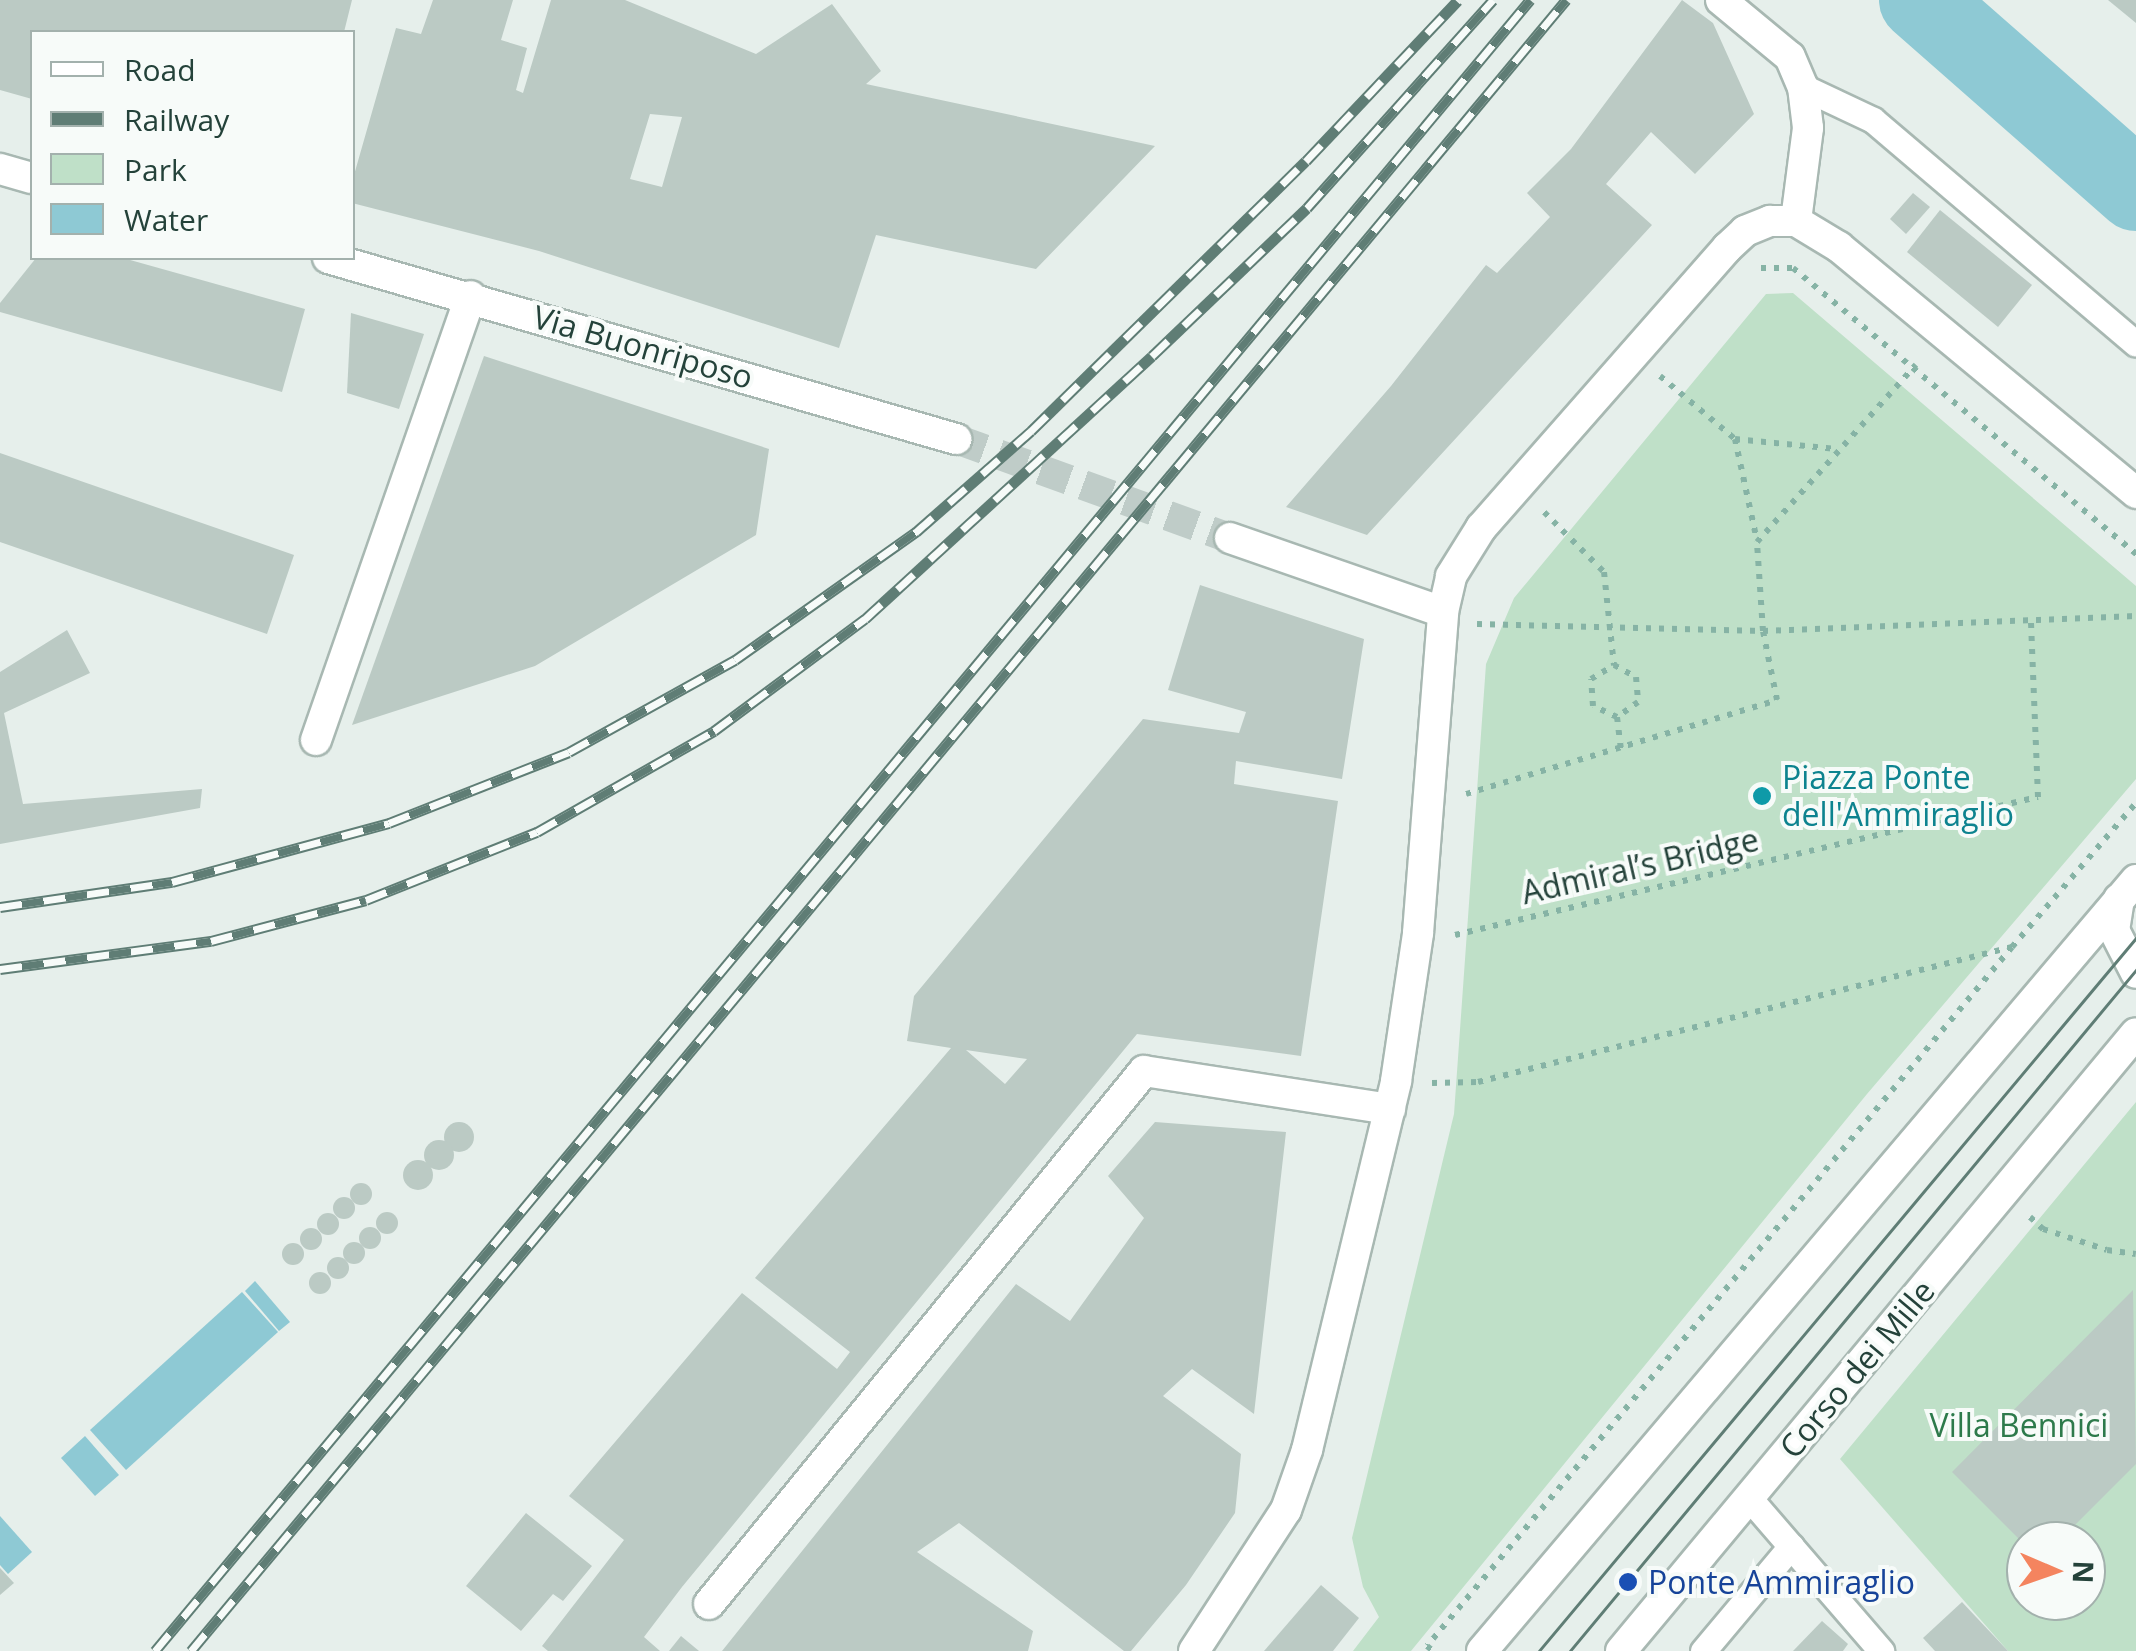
<!DOCTYPE html>
<html>
<head>
<meta charset="utf-8">
<style>
  body { margin:0 }
  #map { position:relative; width:2136px; height:1651px; overflow:hidden; background:#e6efeb; font-family:"Open Sans",sans-serif }
  div>[style] { position:absolute }
  .green>* { inset:0; background:#bfe0c8 }
  .water>* { inset:0; background:#8ec9d4 }
  .river>* { height:82px; margin:-41px; padding:0 41px; transform-origin:41px; border-radius:41px; background:#8ec9d4 }
  .building>* { inset:0; background:#bbcac4 }
  .round { border-radius:50% }
  .secondary-tunnel>* { height:30px; margin-top:-15px; transform-origin:0; background:repeating-linear-gradient(90deg,#bfccc8 0 30px,transparent 0 45px) }
  .path>* { height:6px; margin-top:-3px; transform-origin:0; background:repeating-linear-gradient(90deg,#86b3a5 0 5px,transparent 0 13px) }
  .roads { filter:drop-shadow(2px 0 #a8b8b2) drop-shadow(-2px 0 #a8b8b2) drop-shadow(0 2px #a8b8b2) drop-shadow(0 -2px #a8b8b2) }
  .lane>* { height:25px; margin:-12.5px; padding:0 12.5px; transform-origin:12.5px; border-radius:12.5px; background:#fff }
  .street>* { height:30px; margin:-15px; padding:0 15px; transform-origin:15px; border-radius:15px; background:#fff }
  .secondary>* { height:30px; margin:-15px; padding:0 15px; transform-origin:15px; border-radius:15px; background:#fff }
  .tram>* { height:2.5px; margin:-1.25px; padding:0 1.25px; transform-origin:1.25px; border-radius:1.25px; background:#5f7d75 }
  .rail>* { height:11px; margin-top:-5.5px; transform-origin:0; background:repeating-linear-gradient(90deg,#f7fbf9 0 22px,#5f7d75 0 44px); box-sizing:border-box; border-block:2px solid #5f7d75 }
  .dots>* { width:28px; height:28px; translate:-50% -50%; box-sizing:border-box; border:5px solid #f7fbf9; border-radius:50% }
  span { translate:-50% -50%; white-space:nowrap; text-align:center; line-height:1.15; -webkit-text-stroke:8px #f7fbf9; paint-order:stroke }
  .street-label { font-size:32px; color:#24423a }
  .culture-label { font-size:32px; color:#0d838f }
  .left { translate:0 -50%; text-align:left }
  .park-label { font-size:32px; color:#2d7a4b }
  .transit-label { font-size:32px; color:#164399 }
  .legend { position:absolute; left:30px; top:30px; width:325px; height:230px; box-sizing:border-box; background:#f7fbf9; border:2px solid #a3b1ad; margin:0; padding:12px 18px; list-style:none; font-size:30px; color:#24423a }
  .legend li { display:flex; align-items:center; gap:20px; height:50px }
  .legend b { width:50px; border:2px solid #a3b1ad }
  .north { position:absolute; left:2006px; top:1521px; width:100px; height:100px; box-sizing:border-box; background:#f7fbf9; border:2px solid #a3b1ad; border-radius:50%; rotate:92deg; font-size:28px; font-weight:700; line-height:40px; text-align:center; color:#24423a }
  .north::after { content:''; display:block; margin:auto; width:35px; height:45px; background:#f4845f; clip-path:polygon(50% 0,100% 100%,50% 72%,0 100%) }
</style>
</head>
<body>
<div id="map">
  <div class="green">
    <i style="clip-path:polygon(1793px 293px,2136px 586px,2136px 779px,1867px 1094px,1411px 1651px,1353px 1651px,1379px 1617px,1363px 1587px,1352px 1538px,1454px 1114px,1486px 664px,1514px 598px,1766px 294px)"></i>
    <i style="clip-path:polygon(evenodd,2136px 1102px,2136px 1651px,2008px 1651px,1840px 1459px,2136px 1102px,2026px 1541px,2086px 1541px,2086px 1601px,2026px 1601px,2026px 1541px)"></i>
  </div>
  <div class="water">
    <i style="clip-path:polygon(255px 1281px,290px 1322px,279px 1331px,245px 1291px)"></i>
    <i style="clip-path:polygon(242px 1292px,278px 1332px,126px 1470px,90px 1430px)"></i>
    <i style="clip-path:polygon(85px 1436px,119px 1475px,95px 1496px,61px 1458px)"></i>
    <i style="clip-path:polygon(0 1516px,32px 1552px,8px 1574px,0 1565px)"></i>
  </div>
  <div class="river">
    <i style="left:1920px;top:0;width:288px;rotate:41.3deg"></i>
  </div>
  <div class="building">
    <i style="clip-path:polygon(0 0,352px 0,344px 32px,32px 32px,32px 99px,0 90px)"></i>
    <i style="clip-path:polygon(evenodd,433px 0,513px 0,501px 40px,527px 48px,516px 90px,523px 93px,551px 0,625px 0,756px 54px,832px 4px,881px 71px,866px 84px,1155px 146px,1036px 269px,876px 235px,839px 348px,539px 251px,352px 203px,352px 182px,396px 28px,421px 34px,433px 0,650px 114px,682px 117px,662px 187px,630px 179px,650px 114px)"></i>
    <i style="clip-path:polygon(1682px 0,1713px 23px,1754px 114px,1695px 174px,1651px 132px,1606px 184px,1652px 225px,1367px 535px,1286px 507px,1391px 386px,1486px 265px,1497px 273px,1550px 217px,1527px 193px,1571px 149px)"></i>
    <i style="clip-path:polygon(2108px 0,2136px 0,2136px 23px)"></i>
    <i style="clip-path:polygon(1913px 193px,1930px 207px,1906px 234px,1890px 219px)"></i>
    <i style="clip-path:polygon(1940px 210px,2032px 285px,1998px 327px,1907px 252px)"></i>
    <i style="clip-path:polygon(36px 258px,123px 258px,305px 309px,282px 392px,0 312px,0 303px)"></i>
    <i style="clip-path:polygon(351px 313px,424px 334px,399px 409px,347px 393px)"></i>
    <i style="clip-path:polygon(484px 356px,769px 449px,756px 535px,535px 666px,352px 725px)"></i>
    <i style="clip-path:polygon(0 453px,294px 555px,267px 634px,0 542px)"></i>
    <i style="clip-path:polygon(evenodd,1200px 585px,1364px 639px,1342px 779px,1236px 761px,1234px 784px,1338px 801px,1301px 1056px,1137px 1034px,682px 1587px,644px 1637px,660px 1651px,548px 1651px,542px 1646px,624px 1540px,569px 1496px,742px 1293px,837px 1369px,850px 1352px,755px 1278px,951px 1048px,907px 1041px,914px 996px,1143px 719px,1239px 733px,1246px 712px,1168px 690px,1200px 585px,966px 1050px,1027px 1059px,1005px 1084px,966px 1050px)"></i>
    <i style="clip-path:polygon(67px 630px,90px 673px,4px 713px,23px 804px,202px 789px,200px 808px,0 844px,0 672px)"></i>
    <i class="round" style="left:444px;top:1122px;width:30px;height:30px"></i>
    <i style="clip-path:polygon(1155px 1122px,1286px 1132px,1254px 1414px,1192px 1369px,1163px 1396px,1241px 1454px,1235px 1513px,1186px 1585px,1131px 1651px,1124px 1651px,959px 1523px,917px 1552px,1033px 1631px,1028px 1651px,722px 1651px,1016px 1284px,1070px 1321px,1144px 1218px,1108px 1176px)"></i>
    <i class="round" style="left:424px;top:1140px;width:30px;height:30px"></i>
    <i class="round" style="left:403px;top:1160px;width:30px;height:30px"></i>
    <i class="round" style="left:350px;top:1183px;width:22px;height:22px"></i>
    <i class="round" style="left:333px;top:1197px;width:22px;height:22px"></i>
    <i class="round" style="left:376px;top:1212px;width:22px;height:22px"></i>
    <i class="round" style="left:317px;top:1213px;width:22px;height:22px"></i>
    <i class="round" style="left:359px;top:1227px;width:22px;height:22px"></i>
    <i class="round" style="left:300px;top:1228px;width:22px;height:22px"></i>
    <i class="round" style="left:343px;top:1242px;width:22px;height:22px"></i>
    <i class="round" style="left:282px;top:1243px;width:22px;height:22px"></i>
    <i class="round" style="left:327px;top:1257px;width:22px;height:22px"></i>
    <i class="round" style="left:309px;top:1272px;width:22px;height:22px"></i>
    <i style="clip-path:polygon(2133px 1290px,2136px 1464px,2059px 1541px,2026px 1541px,2026px 1546px,1952px 1472px)"></i>
    <i style="clip-path:polygon(526px 1513px,592px 1566px,563px 1601px,553px 1594px,521px 1631px,466px 1586px)"></i>
    <i style="clip-path:polygon(0 1568px,14px 1583px,0 1595px)"></i>
    <i style="clip-path:polygon(1321px 1585px,1359px 1618px,1333px 1651px,1264px 1651px)"></i>
    <i style="clip-path:polygon(1962px 1602px,2008px 1651px,1935px 1651px,1923px 1638px)"></i>
    <i style="clip-path:polygon(1822px 1621px,1848px 1644px,1843px 1651px,1793px 1651px)"></i>
    <i style="clip-path:polygon(681px 1636px,699px 1651px,669px 1651px)"></i>
  </div>
  <div class="secondary-tunnel">
    <i style="left:956px;top:439px;width:291px;rotate:19.9deg"></i>
  </div>
  <div class="path">
    <i style="left:1761px;top:268px;width:32px"></i>
    <i style="left:1793px;top:268px;width:447px;rotate:39.8deg"></i>
    <i style="left:1660px;top:376px;width:98px;rotate:40deg"></i>
    <i style="left:1735px;top:439px;width:104px;rotate:77.8deg"></i>
    <i style="left:1735px;top:439px;width:102px;rotate:5.6deg"></i>
    <i style="left:1544px;top:512px;width:85px;rotate:45deg"></i>
    <i style="left:1604px;top:572px;width:94px;rotate:83.9deg"></i>
    <i style="left:1477px;top:624px;width:286px;rotate:1.4deg"></i>
    <i style="left:1763px;top:631px;width:373px;rotate:-2.3deg"></i>
    <i style="left:1614px;top:665px;width:25px;rotate:29deg"></i>
    <i style="left:1636px;top:677px;width:25px;rotate:85deg"></i>
    <i style="left:1638px;top:702px;width:26px;rotate:144deg"></i>
    <i style="left:1617px;top:717px;width:26px;rotate:-155deg"></i>
    <i style="left:1593px;top:706px;width:27px;rotate:-94deg"></i>
    <i style="left:1591px;top:679px;width:27px;rotate:-31deg"></i>
    <i style="left:1617px;top:717px;width:34px;rotate:83deg"></i>
    <i style="left:1466px;top:794px;width:325px;rotate:-16.8deg"></i>
    <i style="left:1777px;top:700px;width:70px;rotate:-101.5deg"></i>
    <i style="left:1763px;top:631px;width:89px;rotate:-93.9deg"></i>
    <i style="left:1757px;top:542px;width:238px;rotate:-48.1deg"></i>
    <i style="left:1455px;top:935px;width:599px;rotate:-13.32deg"></i>
    <i style="left:2038px;top:797px;width:176px;rotate:-92.3deg"></i>
    <i style="left:2012px;top:947px;width:190px;rotate:-49.3deg"></i>
    <i style="left:1432px;top:1083px;width:46px;rotate:-1.2deg"></i>
    <i style="left:1478px;top:1082px;width:551px;rotate:-14.19deg"></i>
    <i style="left:2012px;top:947px;width:911px;rotate:129.93deg"></i>
    <i style="left:1427px;top:1646px;width:8px;rotate:40deg"></i>
    <i style="left:2030px;top:1217px;width:18px;rotate:43deg"></i>
    <i style="left:2043px;top:1229px;width:67px;rotate:18.2deg"></i>
    <i style="left:2107px;top:1250px;width:29px;rotate:8deg"></i>
  </div>
  <div class="roads">
    <div class="lane">
      <i style="left:1803px;top:87px;width:77px;rotate:25.2deg"></i>
      <i style="left:1873px;top:120px;width:345px;rotate:40.4deg"></i>
      <i style="left:1750px;top:1499px;width:201px;rotate:49.2deg"></i>
      <i style="left:1703px;top:1651px;width:137px;rotate:-50deg"></i>
    </div>
    <div class="street">
      <i style="left:1721px;top:0;width:89px;rotate:39.6deg"></i>
      <i style="left:1790px;top:57px;width:33px;rotate:67deg"></i>
      <i style="left:1803px;top:87px;width:41px;rotate:83deg"></i>
      <i style="left:1808px;top:128px;width:94px;rotate:97.4deg"></i>
      <i style="left:316px;top:740px;width:470px;rotate:-70.8deg"></i>
      <i style="left:709px;top:1604px;width:688px;rotate:-50.78deg"></i>
      <i style="left:1144px;top:1071px;width:249px;rotate:8.8deg"></i>
    </div>
    <div class="secondary">
      <i style="left:0;top:169px;width:33px;rotate:16deg"></i>
      <i style="left:328px;top:258px;width:654px;rotate:16.08deg"></i>
      <i style="left:1230px;top:538px;width:225px;rotate:19.2deg"></i>
      <i style="left:2119px;top:899px;width:31px;rotate:99deg"></i>
      <i style="left:2114px;top:930px;width:48px;rotate:62.9deg"></i>
      <i style="left:1194px;top:1651px;width:168px;rotate:-56.9deg"></i>
      <i style="left:1286px;top:1510px;width:64px;rotate:-70.7deg"></i>
      <i style="left:1307px;top:1450px;width:380px;rotate:-76.4deg"></i>
      <i style="left:1396px;top:1081px;width:150px;rotate:-81.5deg"></i>
      <i style="left:1418px;top:933px;width:322px;rotate:-85.5deg"></i>
      <i style="left:1443px;top:612px;width:37px;rotate:-77deg"></i>
      <i style="left:1451px;top:576px;width:57px;rotate:-58deg"></i>
      <i style="left:1481px;top:528px;width:373px;rotate:-48.7deg"></i>
      <i style="left:1727px;top:248px;width:25px;rotate:-43deg"></i>
      <i style="left:1745px;top:231px;width:27px;rotate:-22deg"></i>
      <i style="left:1770px;top:221px;width:26px"></i>
      <i style="left:1796px;top:221px;width:50px;rotate:31.2deg"></i>
      <i style="left:1839px;top:247px;width:386px;rotate:39.6deg"></i>
      <i style="left:1482px;top:1651px;width:1011px;rotate:-49.69deg"></i>
      <i style="left:1621px;top:1651px;width:804px;rotate:-50.19deg"></i>
    </div>
  </div>
  <div class="tram">
    <i style="left:1539px;top:1651px;width:930px;rotate:-50.06deg"></i>
    <i style="left:1570px;top:1651px;width:886px;rotate:-50.27deg"></i>
  </div>
  <div class="rail">
    <i style="left:0;top:907px;width:174px;rotate:-8.3deg"></i>
    <i style="left:172px;top:882px;width:225px;rotate:-15.2deg"></i>
    <i style="left:389px;top:823px;width:193px;rotate:-21.5deg"></i>
    <i style="left:569px;top:752px;width:190px;rotate:-29deg"></i>
    <i style="left:735px;top:660px;width:222px;rotate:-35.3deg"></i>
    <i style="left:916px;top:532px;width:153px;rotate:-41.3deg"></i>
    <i style="left:1031px;top:431px;width:385px;rotate:-44.5deg"></i>
    <i style="left:1306px;top:161px;width:221px;rotate:-46.6deg"></i>
    <i style="left:0;top:969px;width:213px;rotate:-7.6deg"></i>
    <i style="left:211px;top:941px;width:160px;rotate:-14.8deg"></i>
    <i style="left:366px;top:900px;width:184px;rotate:-21.7deg"></i>
    <i style="left:537px;top:832px;width:204px;rotate:-29.7deg"></i>
    <i style="left:714px;top:731px;width:188px;rotate:-36.6deg"></i>
    <i style="left:865px;top:619px;width:389px;rotate:-42.5deg"></i>
    <i style="left:1152px;top:356px;width:214px;rotate:-43.7deg"></i>
    <i style="left:1307px;top:208px;width:279px;rotate:-48.2deg"></i>
    <i style="left:155px;top:1651px;width:2149px;rotate:-50.21deg"></i>
    <i style="left:191px;top:1651px;width:2149px;rotate:-50.21deg"></i>
  </div>
  <div class="dots">
    <i style="left:1762px;top:796px;background:#0f9aa8"></i>
    <i style="left:1628px;top:1582px;background:#1a4fb4"></i>
  </div>
  <div class="street-label">
    <span style="left:643px;top:347px;rotate:16deg">Via Buonriposo</span>
    <span style="left:1640px;top:866px;rotate:-13deg">Admiral’s Bridge</span>
    <span style="left:1857px;top:1369px;rotate:-50deg">Corso dei Mille</span>
  </div>
  <div class="culture-label">
    <span class="left" style="left:1782px;top:796px">Piazza Ponte<br>dell'Ammiraglio</span>
  </div>
  <div class="park-label">
    <span style="left:2019px;top:1425px">Villa Bennici</span>
  </div>
  <div class="transit-label">
    <span class="left" style="left:1648px;top:1582px">Ponte Ammiraglio</span>
  </div>
  <ul class="legend">
  <li><b style="height:12px;background:#fff"></b>Road</li>
  <li><b style="height:12px;background:#5f7d75"></b>Railway</li>
  <li><b style="height:28px;background:#bfe0c8"></b>Park</li>
  <li><b style="height:28px;background:#8ec9d4"></b>Water</li>
  </ul>
  <div class="north">N</div>
</div>
</body>
</html>
